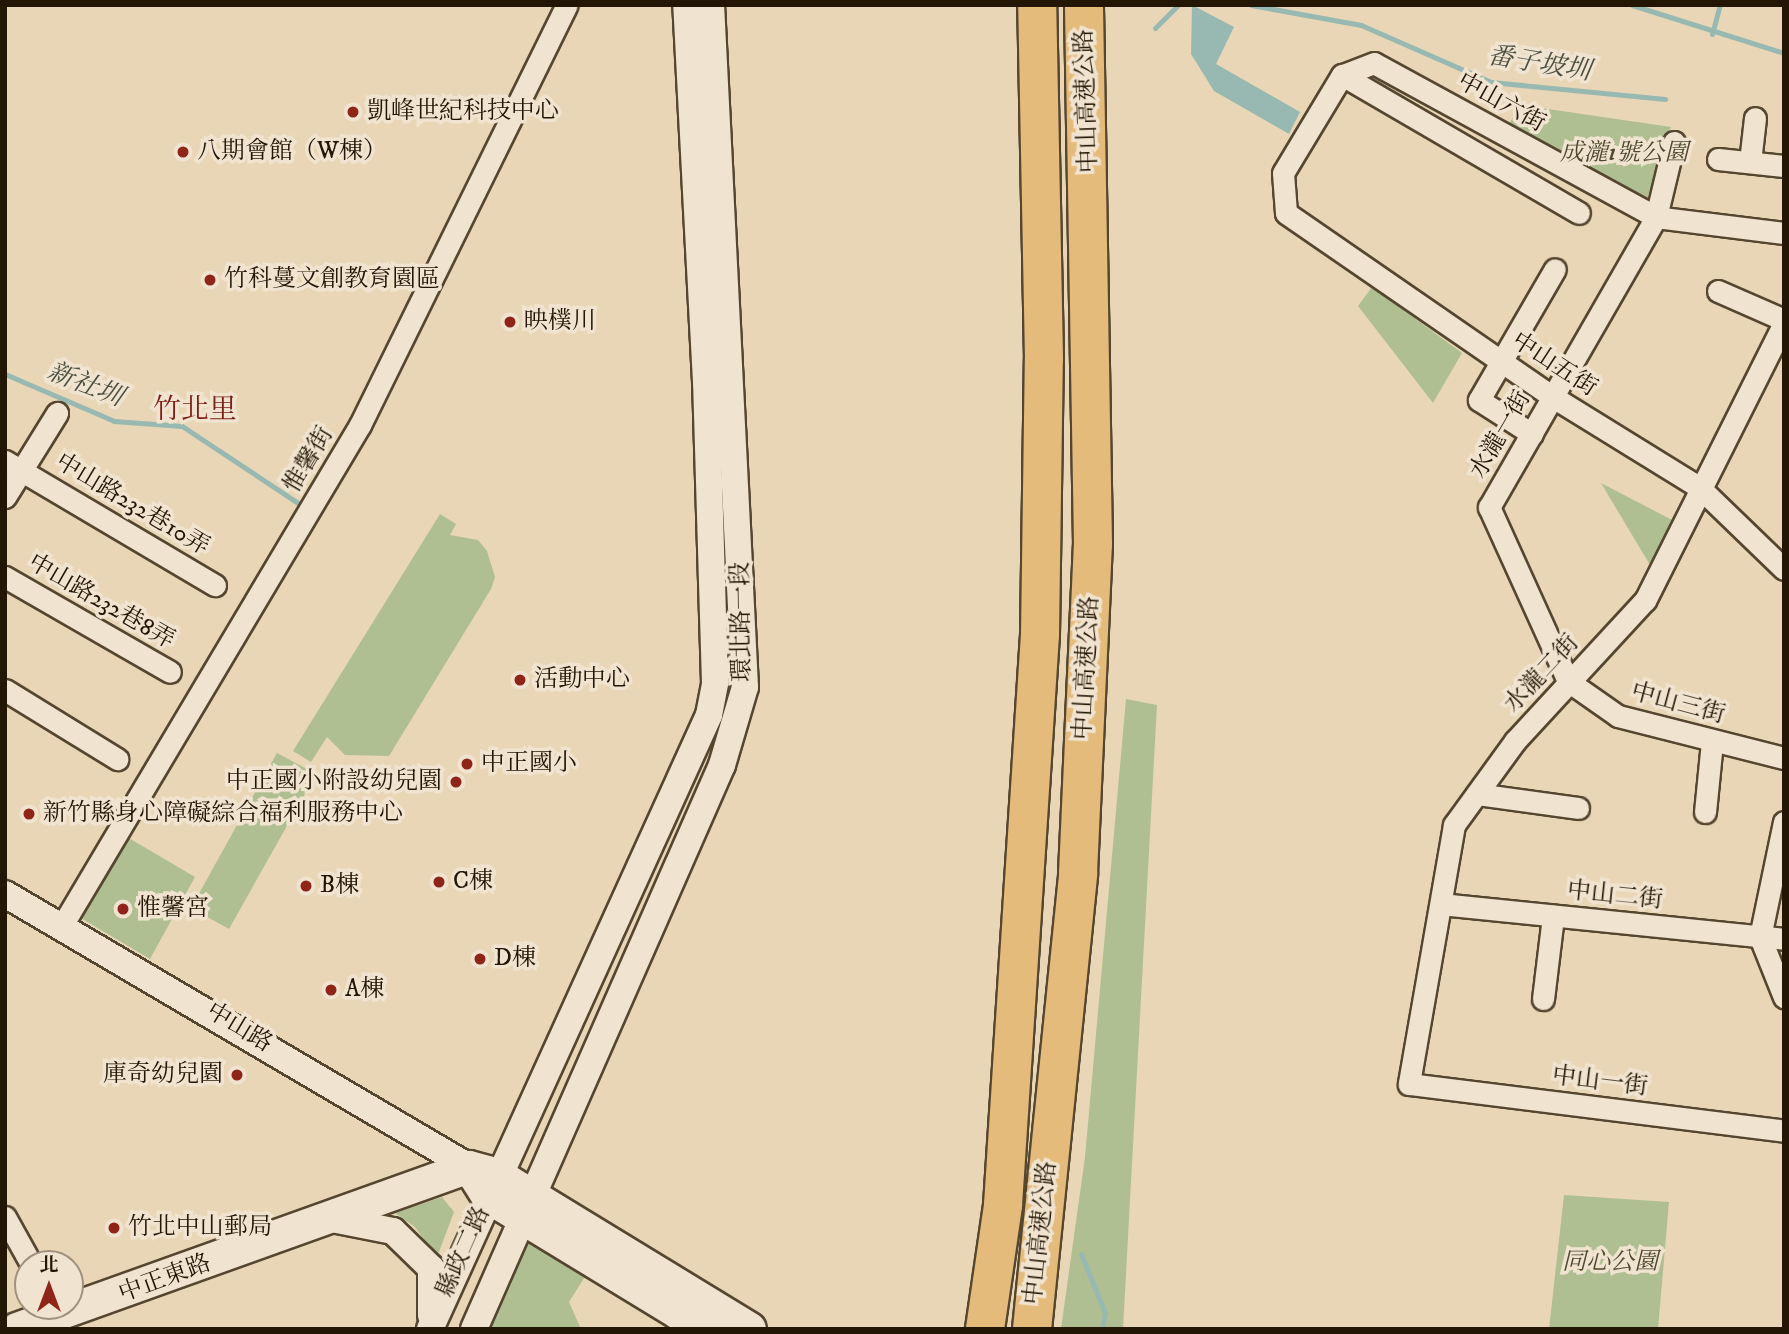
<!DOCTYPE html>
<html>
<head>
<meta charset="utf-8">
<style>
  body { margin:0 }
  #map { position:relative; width:1789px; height:1334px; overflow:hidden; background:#e8d6b6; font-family:"IM FELL DW Pica","Noto Serif TC",serif }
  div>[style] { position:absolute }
  .green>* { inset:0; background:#b0bf92 }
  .water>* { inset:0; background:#97b9b1 }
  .stream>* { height:5px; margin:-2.5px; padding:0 2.5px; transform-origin:2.5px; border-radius:2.5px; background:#97b9b1 }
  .roads { filter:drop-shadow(2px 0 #554630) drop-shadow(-2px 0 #554630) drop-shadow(0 2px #554630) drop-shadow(0 -2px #554630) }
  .minor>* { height:21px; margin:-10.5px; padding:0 10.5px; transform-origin:10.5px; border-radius:10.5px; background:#f0e4d0 }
  .tertiary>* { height:26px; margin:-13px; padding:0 13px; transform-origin:13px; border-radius:13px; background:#f0e4d0 }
  .secondary>* { height:32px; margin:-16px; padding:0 16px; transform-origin:16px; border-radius:16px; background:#f0e4d0 }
  .motorway>* { height:38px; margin:-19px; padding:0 19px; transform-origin:19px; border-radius:19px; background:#e4bb7b }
  .dots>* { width:19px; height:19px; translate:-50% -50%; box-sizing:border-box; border:4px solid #f0e4d0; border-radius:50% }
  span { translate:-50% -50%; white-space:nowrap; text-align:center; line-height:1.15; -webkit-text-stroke:7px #f0e4d0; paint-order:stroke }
  .street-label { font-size:24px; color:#241604 }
  .poi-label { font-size:24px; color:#241604 }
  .left { translate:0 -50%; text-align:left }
  .right { translate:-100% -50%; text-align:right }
  .park-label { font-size:24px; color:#4e492f; font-style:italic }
  .water-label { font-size:26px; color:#4c4f41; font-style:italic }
  .quarter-label { font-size:28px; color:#7a1f14 }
  .frame { position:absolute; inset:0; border:7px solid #241604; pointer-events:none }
  .north { position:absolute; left:14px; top:1250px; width:70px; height:70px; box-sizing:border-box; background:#f0e4d0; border:2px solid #9e927e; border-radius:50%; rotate:0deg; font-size:19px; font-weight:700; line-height:28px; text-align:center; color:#241604 }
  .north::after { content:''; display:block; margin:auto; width:24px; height:32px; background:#8f2418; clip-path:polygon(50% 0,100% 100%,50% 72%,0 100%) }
</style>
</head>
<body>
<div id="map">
  <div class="green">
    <i style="clip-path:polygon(1521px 105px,1671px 127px,1646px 203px,1507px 127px)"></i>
    <i style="clip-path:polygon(1372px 287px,1462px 353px,1433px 403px,1358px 306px)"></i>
    <i style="clip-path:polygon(1601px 483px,1676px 522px,1653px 570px)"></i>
    <i style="clip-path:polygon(440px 514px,456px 524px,450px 535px,478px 540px,487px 551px,495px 577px,491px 589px,389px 756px,345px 755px,327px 737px,311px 762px,293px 751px)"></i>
    <i style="clip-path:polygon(1126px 699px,1157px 705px,1123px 1329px,1061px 1329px,1085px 1157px)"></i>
    <i style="clip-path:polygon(277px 753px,316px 774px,229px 929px,191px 908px)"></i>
    <i style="clip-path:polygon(122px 834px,195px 877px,150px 959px,74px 914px)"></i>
    <i style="clip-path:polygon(1564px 1195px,1669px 1202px,1658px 1329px,1549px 1329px)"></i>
    <i style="clip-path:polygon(442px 1197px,454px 1212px,437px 1257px,415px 1227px,395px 1213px)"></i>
    <i style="clip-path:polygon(530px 1231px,591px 1267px,569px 1302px,581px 1329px,483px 1329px)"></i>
  </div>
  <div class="water">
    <i style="clip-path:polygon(1192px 5px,1234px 27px,1216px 64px,1300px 112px,1289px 134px,1214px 91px,1191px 54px)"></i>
  </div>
  <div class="stream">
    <i style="left:1251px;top:5px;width:112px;rotate:10.3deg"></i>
    <i style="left:1361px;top:25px;width:142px;rotate:23.7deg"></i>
    <i style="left:1491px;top:82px;width:175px;rotate:5.6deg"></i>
    <i style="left:1632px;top:5px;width:159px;rotate:17.5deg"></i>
    <i style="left:1155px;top:28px;width:33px;rotate:-45deg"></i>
    <i style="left:1712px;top:34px;width:30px;rotate:-75deg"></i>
    <i style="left:5px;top:374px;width:119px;rotate:23.3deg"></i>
    <i style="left:114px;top:421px;width:68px;rotate:4.2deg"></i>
    <i style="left:182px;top:426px;width:139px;rotate:33.6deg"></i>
    <i style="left:1081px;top:1254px;width:64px;rotate:67.9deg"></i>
    <i style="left:1105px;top:1313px;width:16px;rotate:101deg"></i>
  </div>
  <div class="roads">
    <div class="minor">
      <i style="left:1342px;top:75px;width:274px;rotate:30.2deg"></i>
      <i style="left:1674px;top:142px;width:77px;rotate:103.5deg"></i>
      <i style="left:1656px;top:217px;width:335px;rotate:119.9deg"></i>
      <i style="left:1489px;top:507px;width:191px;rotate:65.6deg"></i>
      <i style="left:1568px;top:681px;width:61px;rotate:35deg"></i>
      <i style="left:1618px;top:716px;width:171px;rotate:14.2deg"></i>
      <i style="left:1718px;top:159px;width:66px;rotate:6.1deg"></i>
      <i style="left:1750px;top:162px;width:44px;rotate:-83.5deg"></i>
      <i style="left:1784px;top:233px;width:129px;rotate:-172.9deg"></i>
      <i style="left:1656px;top:217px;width:321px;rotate:-151.4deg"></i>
      <i style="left:1374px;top:63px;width:34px;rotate:159deg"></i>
      <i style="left:1342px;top:75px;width:114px;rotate:121deg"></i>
      <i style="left:1283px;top:173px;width:40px;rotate:85.7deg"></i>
      <i style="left:1286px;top:213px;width:324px;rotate:34.6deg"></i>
      <i style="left:1553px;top:397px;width:172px;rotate:31.7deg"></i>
      <i style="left:1699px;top:487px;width:118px;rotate:44deg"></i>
      <i style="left:1718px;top:291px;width:72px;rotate:23.7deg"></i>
      <i style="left:1784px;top:323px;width:310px;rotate:116.6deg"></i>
      <i style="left:1645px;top:600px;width:192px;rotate:132.7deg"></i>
      <i style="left:1515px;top:741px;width:104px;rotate:126deg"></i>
      <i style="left:1454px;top:825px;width:263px;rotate:99.9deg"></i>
      <i style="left:1409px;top:1084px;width:378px;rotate:7.1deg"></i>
      <i style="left:1532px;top:434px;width:63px;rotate:-147.3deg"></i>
      <i style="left:1479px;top:400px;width:151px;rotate:-59.9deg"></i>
      <i style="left:5px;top:461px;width:244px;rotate:30.6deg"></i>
      <i style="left:5px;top:497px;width:99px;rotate:-58.2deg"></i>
      <i style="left:5px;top:577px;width:190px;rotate:29.9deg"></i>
      <i style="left:5px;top:690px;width:132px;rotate:31.6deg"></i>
      <i style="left:1477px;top:794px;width:102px;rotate:7.9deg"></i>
      <i style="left:1705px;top:812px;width:70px;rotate:-84.3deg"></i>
      <i style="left:1784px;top:822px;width:117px;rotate:101.8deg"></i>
      <i style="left:1760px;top:937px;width:65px;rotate:68.2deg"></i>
      <i style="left:1441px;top:904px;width:345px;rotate:5.8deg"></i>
      <i style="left:63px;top:924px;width:581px;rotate:-59.24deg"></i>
      <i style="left:360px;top:425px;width:468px;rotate:-63.8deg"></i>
      <i style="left:1543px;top:999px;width:84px;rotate:-83.1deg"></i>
      <i style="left:5px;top:1217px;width:54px;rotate:61deg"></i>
    </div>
    <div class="tertiary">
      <i style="left:5px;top:894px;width:538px;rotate:30.47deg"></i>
      <i style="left:332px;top:1219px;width:62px;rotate:11.1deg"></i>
      <i style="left:393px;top:1231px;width:53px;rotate:44.2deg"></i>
      <i style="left:431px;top:1268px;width:47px;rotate:90deg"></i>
      <i style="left:430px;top:1329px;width:674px;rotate:-65.56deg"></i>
      <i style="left:709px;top:715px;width:33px;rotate:-79deg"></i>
      <i style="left:715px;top:683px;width:301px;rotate:-91.7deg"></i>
      <i style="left:706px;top:382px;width:378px;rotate:-93deg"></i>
      <i style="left:474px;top:1329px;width:616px;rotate:-66.26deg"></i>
      <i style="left:722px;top:765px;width:81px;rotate:-73.6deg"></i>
      <i style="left:745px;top:687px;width:683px;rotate:-92.85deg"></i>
    </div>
    <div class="secondary">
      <i style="left:469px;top:1167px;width:30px;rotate:15deg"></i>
      <i style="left:498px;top:1175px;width:295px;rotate:31.4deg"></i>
      <i style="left:469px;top:1167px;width:36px;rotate:58deg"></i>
      <i style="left:488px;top:1197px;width:253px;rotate:31.4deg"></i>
      <i style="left:17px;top:1329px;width:480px;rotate:-19.7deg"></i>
    </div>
    <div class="motorway">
      <i style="left:985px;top:1329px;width:125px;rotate:-81.7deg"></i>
      <i style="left:1003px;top:1205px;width:571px;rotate:-86.29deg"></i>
      <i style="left:1040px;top:635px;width:276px;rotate:-89.2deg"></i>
      <i style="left:1044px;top:359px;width:354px;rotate:-91.1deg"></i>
      <i style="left:1032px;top:1329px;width:458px;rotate:-84.2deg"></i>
      <i style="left:1078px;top:873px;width:329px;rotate:-87.4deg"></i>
      <i style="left:1093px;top:544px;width:539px;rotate:-90.96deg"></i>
    </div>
  </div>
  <div class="dots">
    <i style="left:353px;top:112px;background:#8f2418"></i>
    <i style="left:183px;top:152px;background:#8f2418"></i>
    <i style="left:210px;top:280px;background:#8f2418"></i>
    <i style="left:510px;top:322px;background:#8f2418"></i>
    <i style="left:520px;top:680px;background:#8f2418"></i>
    <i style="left:467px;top:764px;background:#8f2418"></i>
    <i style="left:456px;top:782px;background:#8f2418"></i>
    <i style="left:29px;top:814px;background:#8f2418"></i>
    <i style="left:439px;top:882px;background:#8f2418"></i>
    <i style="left:306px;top:886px;background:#8f2418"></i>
    <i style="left:123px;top:909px;background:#8f2418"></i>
    <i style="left:480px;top:959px;background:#8f2418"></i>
    <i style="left:331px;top:990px;background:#8f2418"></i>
    <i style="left:237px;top:1075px;background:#8f2418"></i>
    <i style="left:114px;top:1228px;background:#8f2418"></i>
  </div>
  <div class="street-label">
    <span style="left:1087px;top:101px;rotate:-92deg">中山高速公路</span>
    <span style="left:1501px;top:103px;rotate:29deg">中山六街</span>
    <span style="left:1554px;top:365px;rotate:33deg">中山五街</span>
    <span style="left:1501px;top:435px;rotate:-60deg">水瀧一街</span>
    <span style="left:309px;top:460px;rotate:-59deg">惟馨街</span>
    <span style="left:132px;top:505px;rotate:31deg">中山路232巷10弄</span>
    <span style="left:101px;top:602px;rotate:30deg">中山路232巷8弄</span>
    <span style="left:742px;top:622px;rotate:-91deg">環北路一段</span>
    <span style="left:1087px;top:668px;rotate:-87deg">中山高速公路</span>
    <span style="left:1542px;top:674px;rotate:-47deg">水瀧二街</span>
    <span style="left:1678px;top:704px;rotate:15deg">中山三街</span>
    <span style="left:1615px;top:896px;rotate:6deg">中山二街</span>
    <span style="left:239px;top:1028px;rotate:31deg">中山路</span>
    <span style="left:1600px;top:1082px;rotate:7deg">中山一街</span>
    <span style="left:1041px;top:1233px;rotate:-84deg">中山高速公路</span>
    <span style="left:464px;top:1252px;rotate:-66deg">縣政二路</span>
    <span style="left:165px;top:1279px;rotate:-20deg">中正東路</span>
  </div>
  <div class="poi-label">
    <span class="left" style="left:367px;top:112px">凱峰世紀科技中心</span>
    <span class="left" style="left:197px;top:152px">八期會館（W棟）</span>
    <span class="left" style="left:224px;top:280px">竹科蔓文創教育園區</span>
    <span class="left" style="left:524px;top:322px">映樸川</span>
    <span class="left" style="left:534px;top:680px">活動中心</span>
    <span class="left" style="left:481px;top:764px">中正國小</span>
    <span class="right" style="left:442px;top:782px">中正國小附設幼兒園</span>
    <span class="left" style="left:43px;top:814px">新竹縣身心障礙綜合福利服務中心</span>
    <span class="left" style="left:453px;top:882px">C棟</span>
    <span class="left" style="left:320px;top:886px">B棟</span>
    <span class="left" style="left:137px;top:909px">惟馨宮</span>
    <span class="left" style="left:494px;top:959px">D棟</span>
    <span class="left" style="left:345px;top:990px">A棟</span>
    <span class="right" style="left:223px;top:1075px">庫奇幼兒園</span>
    <span class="left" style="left:128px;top:1228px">竹北中山郵局</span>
  </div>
  <div class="park-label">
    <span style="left:1624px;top:154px">成瀧1號公園</span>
    <span style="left:1610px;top:1263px">同心公園</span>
  </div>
  <div class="water-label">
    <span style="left:1539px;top:64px;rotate:9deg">番子坡圳</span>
    <span style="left:85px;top:385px;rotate:21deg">新社圳</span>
  </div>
  <div class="quarter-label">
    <span style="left:195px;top:410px">竹北里</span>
  </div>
  <div class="frame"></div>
  <div class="north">北</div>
</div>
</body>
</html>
